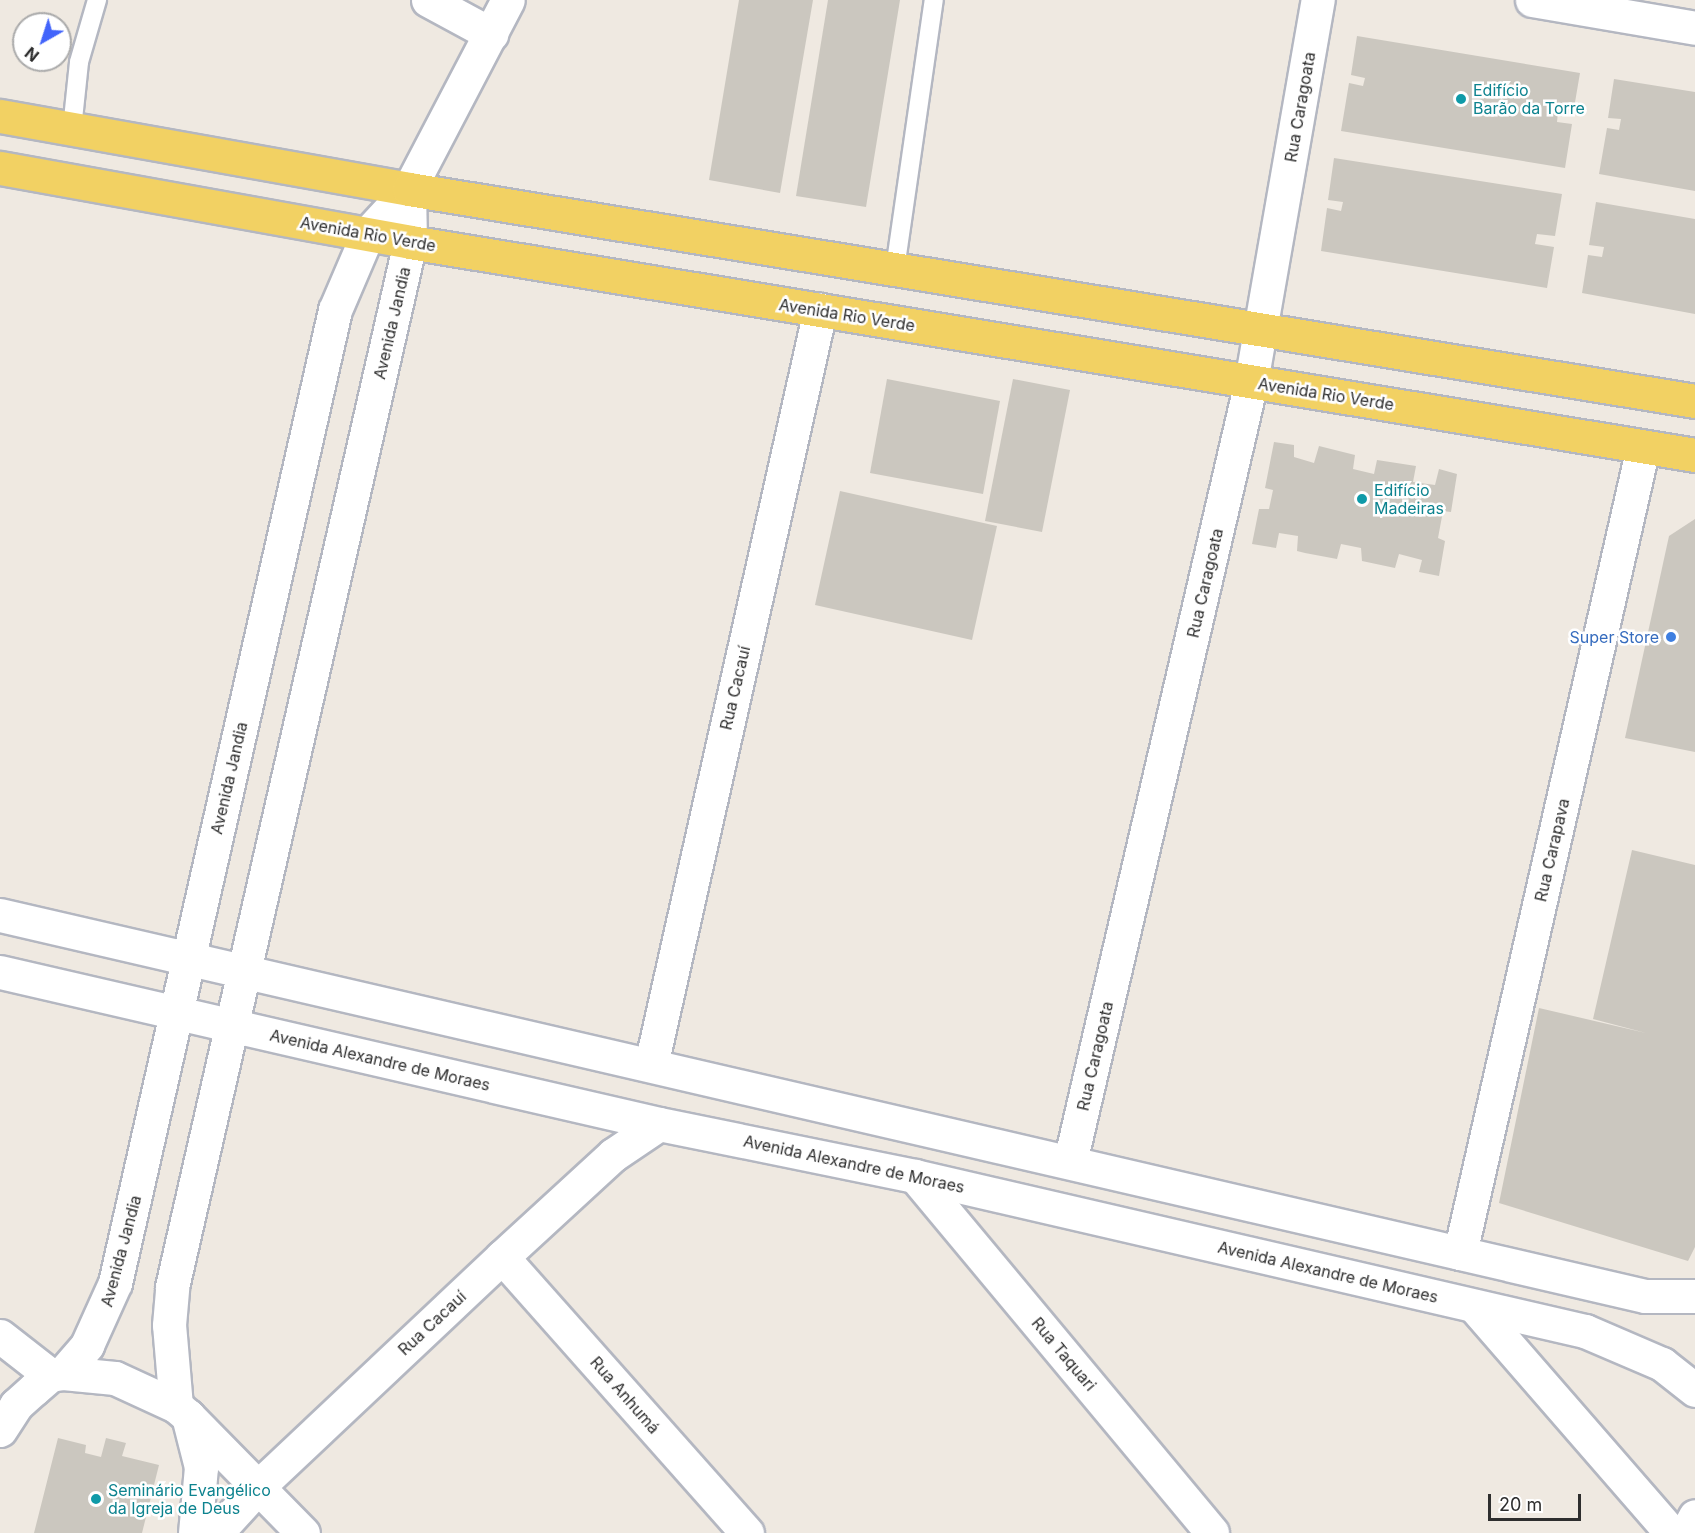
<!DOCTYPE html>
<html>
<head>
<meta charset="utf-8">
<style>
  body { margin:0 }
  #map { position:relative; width:1695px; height:1533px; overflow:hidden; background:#efe9e1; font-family:Inter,sans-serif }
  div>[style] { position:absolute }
  .building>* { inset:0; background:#cbc7bf }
  .roads { filter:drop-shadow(2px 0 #b4b7c1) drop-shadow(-2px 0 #b4b7c1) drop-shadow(0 2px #b4b7c1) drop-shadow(0 -2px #b4b7c1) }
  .service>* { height:18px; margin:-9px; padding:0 9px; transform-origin:9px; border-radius:9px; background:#fff }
  .minor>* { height:33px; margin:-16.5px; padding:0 16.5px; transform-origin:16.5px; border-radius:16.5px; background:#fff }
  .tertiary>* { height:33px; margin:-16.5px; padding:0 16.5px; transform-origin:16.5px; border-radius:16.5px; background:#fff }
  .secondary>* { height:33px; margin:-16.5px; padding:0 16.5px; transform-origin:16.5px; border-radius:16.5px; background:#fff }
  .primary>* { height:33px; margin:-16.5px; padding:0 16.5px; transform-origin:16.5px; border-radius:16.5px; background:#f2d163 }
  .dots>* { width:16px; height:16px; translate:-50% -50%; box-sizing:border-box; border:3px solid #fff; border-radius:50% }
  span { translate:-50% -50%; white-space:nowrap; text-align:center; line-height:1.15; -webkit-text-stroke:5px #fff; paint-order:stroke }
  .culture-label { font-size:16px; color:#0d838f }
  .left { translate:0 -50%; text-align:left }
  .street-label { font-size:16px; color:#2e2e2e }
  .shop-label { font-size:16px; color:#366cbe }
  .right { translate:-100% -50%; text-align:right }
  .north { position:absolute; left:12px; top:12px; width:60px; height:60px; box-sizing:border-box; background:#fff; border:2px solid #ababab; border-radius:50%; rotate:219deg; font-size:16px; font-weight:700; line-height:24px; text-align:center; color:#2e2e2e }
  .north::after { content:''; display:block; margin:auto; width:21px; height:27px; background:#4264fb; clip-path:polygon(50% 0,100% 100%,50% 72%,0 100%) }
  .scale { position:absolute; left:1488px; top:1494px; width:93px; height:27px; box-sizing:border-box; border:3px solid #2e2e2e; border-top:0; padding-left:8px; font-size:18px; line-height:21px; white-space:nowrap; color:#2e2e2e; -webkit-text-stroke:4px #fff; paint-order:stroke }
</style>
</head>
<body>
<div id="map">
  <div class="building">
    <i style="clip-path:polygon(739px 0,813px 0,780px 193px,709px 180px)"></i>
    <i style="clip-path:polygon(828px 0,900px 0,866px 207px,796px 196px)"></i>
    <i style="clip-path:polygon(1357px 36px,1580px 73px,1573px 114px,1558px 112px,1557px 122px,1572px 124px,1565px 168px,1341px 131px,1349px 83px,1363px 86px,1365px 78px,1351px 75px)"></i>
    <i style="clip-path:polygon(1614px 79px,1695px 92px,1695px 191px,1599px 174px,1607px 128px,1619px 130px,1621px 119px,1608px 118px)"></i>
    <i style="clip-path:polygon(1334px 158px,1562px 194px,1555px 236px,1537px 234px,1535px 244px,1554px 247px,1547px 288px,1321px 251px,1327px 208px,1341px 211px,1343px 202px,1328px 200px)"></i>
    <i style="clip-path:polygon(1596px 202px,1695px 219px,1695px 314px,1582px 293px,1588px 255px,1602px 257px,1604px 247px,1589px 245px)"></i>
    <i style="clip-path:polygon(887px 379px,1000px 401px,983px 494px,870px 473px)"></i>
    <i style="clip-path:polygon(1013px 379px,1070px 390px,1042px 532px,985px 521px)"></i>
    <i style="clip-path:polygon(1274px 442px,1294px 445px,1294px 457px,1314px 463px,1319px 446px,1355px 455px,1353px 469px,1374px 474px,1377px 460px,1416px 466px,1413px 482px,1435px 485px,1439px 469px,1457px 474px,1451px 512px,1443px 511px,1438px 538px,1445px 541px,1439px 576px,1419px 572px,1422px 560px,1399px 554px,1395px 568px,1362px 561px,1361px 548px,1341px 544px,1337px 559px,1305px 553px,1297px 551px,1298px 536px,1279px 533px,1276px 548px,1252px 544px,1259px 509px,1269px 509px,1273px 490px,1265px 488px)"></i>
    <i style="clip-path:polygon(840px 491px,997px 526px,972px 640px,815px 605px)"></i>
    <i style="clip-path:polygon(1695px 519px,1695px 752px,1625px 738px,1669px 536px)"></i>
    <i style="clip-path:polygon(1632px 850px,1695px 865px,1695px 1247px,1688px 1261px,1499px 1203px,1539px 1008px,1646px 1033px,1593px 1019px)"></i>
    <i style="clip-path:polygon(58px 1438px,86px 1445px,85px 1453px,101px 1457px,106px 1438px,126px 1443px,122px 1456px,159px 1465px,142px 1533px,34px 1533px)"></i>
  </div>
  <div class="roads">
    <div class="service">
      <i style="left:72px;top:129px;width:67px;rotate:-84deg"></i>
      <i style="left:79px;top:62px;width:65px;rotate:-73.8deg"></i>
      <i style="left:895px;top:269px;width:272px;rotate:-81.8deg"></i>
    </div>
    <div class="minor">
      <i style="left:428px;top:0;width:72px;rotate:28.4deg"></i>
      <i style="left:1532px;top:0;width:165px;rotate:9.7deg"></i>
      <i style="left:409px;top:189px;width:213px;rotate:-62.4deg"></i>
      <i style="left:651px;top:1065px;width:774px;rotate:-77.38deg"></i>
      <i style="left:1070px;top:1162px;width:801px;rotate:-76.94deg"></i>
      <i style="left:1251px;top:382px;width:388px;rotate:-80.1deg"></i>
      <i style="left:915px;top:1176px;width:464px;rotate:50.2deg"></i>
      <i style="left:1460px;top:1253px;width:827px;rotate:-77.21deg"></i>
      <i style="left:502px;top:1257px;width:369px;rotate:48.4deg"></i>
      <i style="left:1474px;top:1306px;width:301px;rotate:49deg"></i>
      <i style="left:0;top:1336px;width:63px;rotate:38deg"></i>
      <i style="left:188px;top:1416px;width:164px;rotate:45.5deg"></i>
      <i style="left:216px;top:1533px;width:65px;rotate:-47.5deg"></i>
      <i style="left:260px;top:1485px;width:332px;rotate:-43.3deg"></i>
      <i style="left:502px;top:1257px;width:151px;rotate:-42.6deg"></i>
      <i style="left:613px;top:1155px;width:55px;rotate:-34deg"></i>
    </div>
    <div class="tertiary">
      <i style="left:63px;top:1373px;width:37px;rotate:-49deg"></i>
      <i style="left:87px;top:1345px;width:68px;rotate:-65.7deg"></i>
      <i style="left:115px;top:1283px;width:998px;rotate:-77.26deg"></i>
      <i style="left:335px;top:310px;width:84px;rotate:-66.8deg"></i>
      <i style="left:368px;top:233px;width:60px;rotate:-47deg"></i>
      <i style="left:176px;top:1406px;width:81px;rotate:-94.9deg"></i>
      <i style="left:169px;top:1325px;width:38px;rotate:-85deg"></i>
      <i style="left:172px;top:1287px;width:1072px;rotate:-77.17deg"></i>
      <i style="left:410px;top:242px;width:53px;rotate:-91.1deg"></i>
      <i style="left:0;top:1430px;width:30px;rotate:-57deg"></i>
      <i style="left:16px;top:1405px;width:24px;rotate:-42deg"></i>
      <i style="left:34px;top:1389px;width:21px;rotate:-41deg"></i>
      <i style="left:50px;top:1375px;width:13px;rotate:-9deg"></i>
      <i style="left:63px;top:1373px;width:52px;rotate:5.5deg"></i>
      <i style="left:115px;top:1378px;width:67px;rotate:24.7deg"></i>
      <i style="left:176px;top:1406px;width:16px;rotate:40deg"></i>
      <i style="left:188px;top:1416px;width:53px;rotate:75.7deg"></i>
      <i style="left:201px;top:1467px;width:66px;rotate:95.2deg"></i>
    </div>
    <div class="secondary">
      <i style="left:0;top:915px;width:1689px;rotate:13.04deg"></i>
      <i style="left:1645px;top:1296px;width:50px"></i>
      <i style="left:0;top:972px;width:676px;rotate:12.99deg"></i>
      <i style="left:659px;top:1124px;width:261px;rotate:11.5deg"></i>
      <i style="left:915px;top:1176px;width:688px;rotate:13.03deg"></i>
      <i style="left:1585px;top:1331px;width:84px;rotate:23.2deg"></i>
      <i style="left:1662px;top:1364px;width:42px;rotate:38.2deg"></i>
      <i style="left:1686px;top:1533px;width:19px;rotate:-62deg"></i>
    </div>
    <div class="primary">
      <i style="left:0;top:116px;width:415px;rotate:10.1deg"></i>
      <i style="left:409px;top:189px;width:1303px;rotate:9.36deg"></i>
      <i style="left:0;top:168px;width:417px;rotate:10.2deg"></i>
      <i style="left:410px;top:242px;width:1303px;rotate:9.41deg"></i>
    </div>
  </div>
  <div class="dots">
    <i style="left:1461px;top:99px;background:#0f9aa8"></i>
    <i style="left:1362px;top:499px;background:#0f9aa8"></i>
    <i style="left:1671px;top:637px;background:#3f7fe0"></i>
    <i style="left:96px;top:1499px;background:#0f9aa8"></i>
  </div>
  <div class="culture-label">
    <span class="left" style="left:1473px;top:99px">Edifício<br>Barão da Torre</span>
    <span class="left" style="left:1374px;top:499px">Edifício<br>Madeiras</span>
    <span class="left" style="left:108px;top:1499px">Seminário Evangélico<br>da Igreja de Deus</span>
  </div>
  <div class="street-label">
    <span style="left:1300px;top:107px;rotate:-80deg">Rua Caragoata</span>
    <span style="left:368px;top:234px;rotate:10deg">Avenida Rio Verde</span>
    <span style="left:847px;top:315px;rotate:9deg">Avenida Rio Verde</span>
    <span style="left:392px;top:323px;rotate:-77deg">Avenida Jandia</span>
    <span style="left:1326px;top:394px;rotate:9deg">Avenida Rio Verde</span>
    <span style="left:1205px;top:583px;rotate:-77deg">Rua Caragoata</span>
    <span style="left:735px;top:688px;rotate:-77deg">Rua Cacauí</span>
    <span style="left:229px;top:778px;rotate:-77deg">Avenida Jandia</span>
    <span style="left:1552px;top:850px;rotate:-77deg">Rua Carapava</span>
    <span style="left:1095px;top:1056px;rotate:-77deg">Rua Caragoata</span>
    <span style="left:380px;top:1060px;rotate:13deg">Avenida Alexandre de Moraes</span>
    <span style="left:854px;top:1164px;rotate:12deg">Avenida Alexandre de Moraes</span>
    <span style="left:121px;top:1251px;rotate:-75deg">Avenida Jandia</span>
    <span style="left:1328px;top:1272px;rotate:13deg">Avenida Alexandre de Moraes</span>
    <span style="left:432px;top:1323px;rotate:-43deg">Rua Cacauí</span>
    <span style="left:1064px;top:1354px;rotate:50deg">Rua Taquari</span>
    <span style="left:625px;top:1395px;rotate:49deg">Rua Anhumá</span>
  </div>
  <div class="shop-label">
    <span class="right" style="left:1659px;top:637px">Super Store</span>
  </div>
  <div class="north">N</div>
  <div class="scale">20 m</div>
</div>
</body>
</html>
